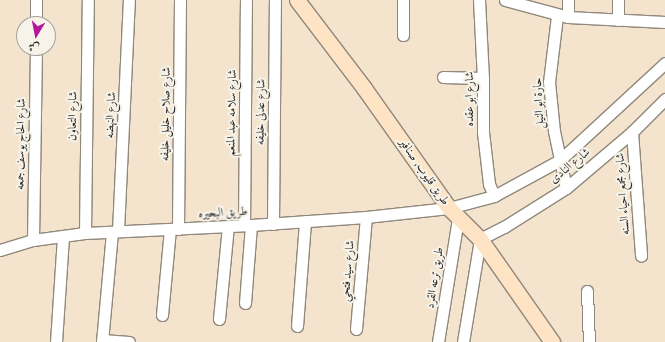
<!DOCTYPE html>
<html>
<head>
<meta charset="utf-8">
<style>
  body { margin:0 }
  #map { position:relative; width:665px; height:342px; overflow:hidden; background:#f4e4cd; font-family:Alegreya,Amiri,serif }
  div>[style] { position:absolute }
  .roads { filter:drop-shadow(1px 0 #90887c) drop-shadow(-1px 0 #90887c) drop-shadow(0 1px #90887c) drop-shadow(0 -1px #90887c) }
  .street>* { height:11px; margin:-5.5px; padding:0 5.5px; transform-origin:5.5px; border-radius:5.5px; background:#fff }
  .secondary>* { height:15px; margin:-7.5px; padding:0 7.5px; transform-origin:7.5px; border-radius:7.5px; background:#fee4c5 }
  span { translate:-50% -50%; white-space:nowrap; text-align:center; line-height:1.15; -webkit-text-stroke:4px #f7f3e8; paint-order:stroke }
  .street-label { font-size:12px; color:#2b2b2b }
  .north { position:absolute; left:16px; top:16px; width:40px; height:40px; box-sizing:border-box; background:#f7f3e8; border:1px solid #a5a39c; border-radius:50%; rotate:190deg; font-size:11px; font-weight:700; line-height:16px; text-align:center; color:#2b2b2b }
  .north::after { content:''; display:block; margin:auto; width:14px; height:18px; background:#b5179e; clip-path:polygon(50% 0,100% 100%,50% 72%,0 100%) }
</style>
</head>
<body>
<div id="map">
  <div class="roads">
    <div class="street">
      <i style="left:479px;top:0;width:78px;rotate:87.1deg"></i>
      <i style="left:483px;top:78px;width:54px;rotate:90deg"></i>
      <i style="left:483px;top:132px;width:52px;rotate:83.4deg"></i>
      <i style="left:489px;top:184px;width:13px;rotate:67deg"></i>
      <i style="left:505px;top:0;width:65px;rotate:15.1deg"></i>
      <i style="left:568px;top:17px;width:97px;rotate:3deg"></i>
      <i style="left:568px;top:0;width:17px;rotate:90deg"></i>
      <i style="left:618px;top:0;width:20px;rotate:90deg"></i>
      <i style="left:557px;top:16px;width:66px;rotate:96.9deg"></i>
      <i style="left:549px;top:82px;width:49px;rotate:84.2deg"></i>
      <i style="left:554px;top:131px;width:58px;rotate:78.1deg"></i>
      <i style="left:36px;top:24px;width:24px;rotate:-90deg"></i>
      <i style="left:403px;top:35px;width:35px;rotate:-90deg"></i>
      <i style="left:443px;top:77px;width:40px;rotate:1.4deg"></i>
      <i style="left:632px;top:132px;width:124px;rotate:85.8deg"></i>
      <i style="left:273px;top:224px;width:224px;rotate:-89.5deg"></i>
      <i style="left:244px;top:225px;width:225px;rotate:-89.5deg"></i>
      <i style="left:178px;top:229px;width:229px;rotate:-89.5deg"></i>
      <i style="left:118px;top:231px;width:231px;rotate:-87.3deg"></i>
      <i style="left:85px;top:233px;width:233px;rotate:-89.3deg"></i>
      <i style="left:33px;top:240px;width:192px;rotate:-89.1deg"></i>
      <i style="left:0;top:250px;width:34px;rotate:-17deg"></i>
      <i style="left:33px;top:240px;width:52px;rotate:-7.7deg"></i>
      <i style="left:85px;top:233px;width:166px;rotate:-2.8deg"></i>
      <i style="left:251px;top:225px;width:115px;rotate:-4deg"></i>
      <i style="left:366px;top:217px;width:83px;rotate:-6.2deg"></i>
      <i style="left:449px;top:208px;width:47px;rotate:-14.9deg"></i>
      <i style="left:494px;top:196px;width:75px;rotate:-28.6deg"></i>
      <i style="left:560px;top:160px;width:143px;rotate:-42.7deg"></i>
      <i style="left:587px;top:291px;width:51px;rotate:87.8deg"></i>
      <i style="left:245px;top:303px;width:78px;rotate:-85.6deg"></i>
      <i style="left:162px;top:315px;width:86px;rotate:-84.7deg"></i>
      <i style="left:219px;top:319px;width:93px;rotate:-84.5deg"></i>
      <i style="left:297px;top:326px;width:105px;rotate:-85.6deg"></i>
      <i style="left:356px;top:329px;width:112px;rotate:-84.9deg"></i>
      <i style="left:102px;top:340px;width:27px;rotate:4deg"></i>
      <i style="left:56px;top:342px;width:106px;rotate:-86.2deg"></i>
      <i style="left:102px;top:342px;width:110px;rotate:-84.8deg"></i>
      <i style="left:438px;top:342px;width:126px;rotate:-80.8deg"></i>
      <i style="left:463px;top:342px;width:104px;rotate:-80.6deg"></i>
      <i style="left:480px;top:239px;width:27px;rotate:-27deg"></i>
      <i style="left:504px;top:227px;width:73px;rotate:-32.2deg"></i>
      <i style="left:566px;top:188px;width:87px;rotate:-40.3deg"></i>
      <i style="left:632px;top:132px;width:47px;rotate:-45deg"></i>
    </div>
    <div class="secondary">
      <i style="left:297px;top:0;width:111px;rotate:52.7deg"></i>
      <i style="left:364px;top:88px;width:147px;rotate:54.7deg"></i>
      <i style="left:449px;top:208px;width:44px;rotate:45deg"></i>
      <i style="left:480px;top:239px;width:126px;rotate:55deg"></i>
    </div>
  </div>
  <div class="street-label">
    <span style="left:470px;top:99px;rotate:-90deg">شارع ابو عقده</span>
    <span style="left:539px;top:103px;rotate:-93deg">حارة ابو النيل</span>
    <span style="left:261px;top:112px;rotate:-89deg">شارع عدلى خليفه</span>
    <span style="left:232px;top:113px;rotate:-89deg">شارع سلامه عبد المنعم</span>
    <span style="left:166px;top:114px;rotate:-89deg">شارع صلاح خليل خليفه</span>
    <span style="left:111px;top:115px;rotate:-87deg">شارع النهضه</span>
    <span style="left:73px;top:116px;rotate:-89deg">شارع التعاون</span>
    <span style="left:21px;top:144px;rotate:-89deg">شارع الحاج يوسف جمعه</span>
    <span style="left:570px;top:166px;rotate:-39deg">شارع النادى</span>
    <span style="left:424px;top:172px;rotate:55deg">طريق قليوب, صنافير</span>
    <span style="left:623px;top:194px;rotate:-94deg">شارع مجمع احياء السنه</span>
    <span style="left:223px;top:213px;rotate:-3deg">طريق البحيره</span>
    <span style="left:348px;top:271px;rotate:-85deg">شارع سيد فتحي</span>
    <span style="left:435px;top:278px;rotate:-81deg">طريق ترعه القرد</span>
  </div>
  <div class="north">ش</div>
</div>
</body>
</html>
